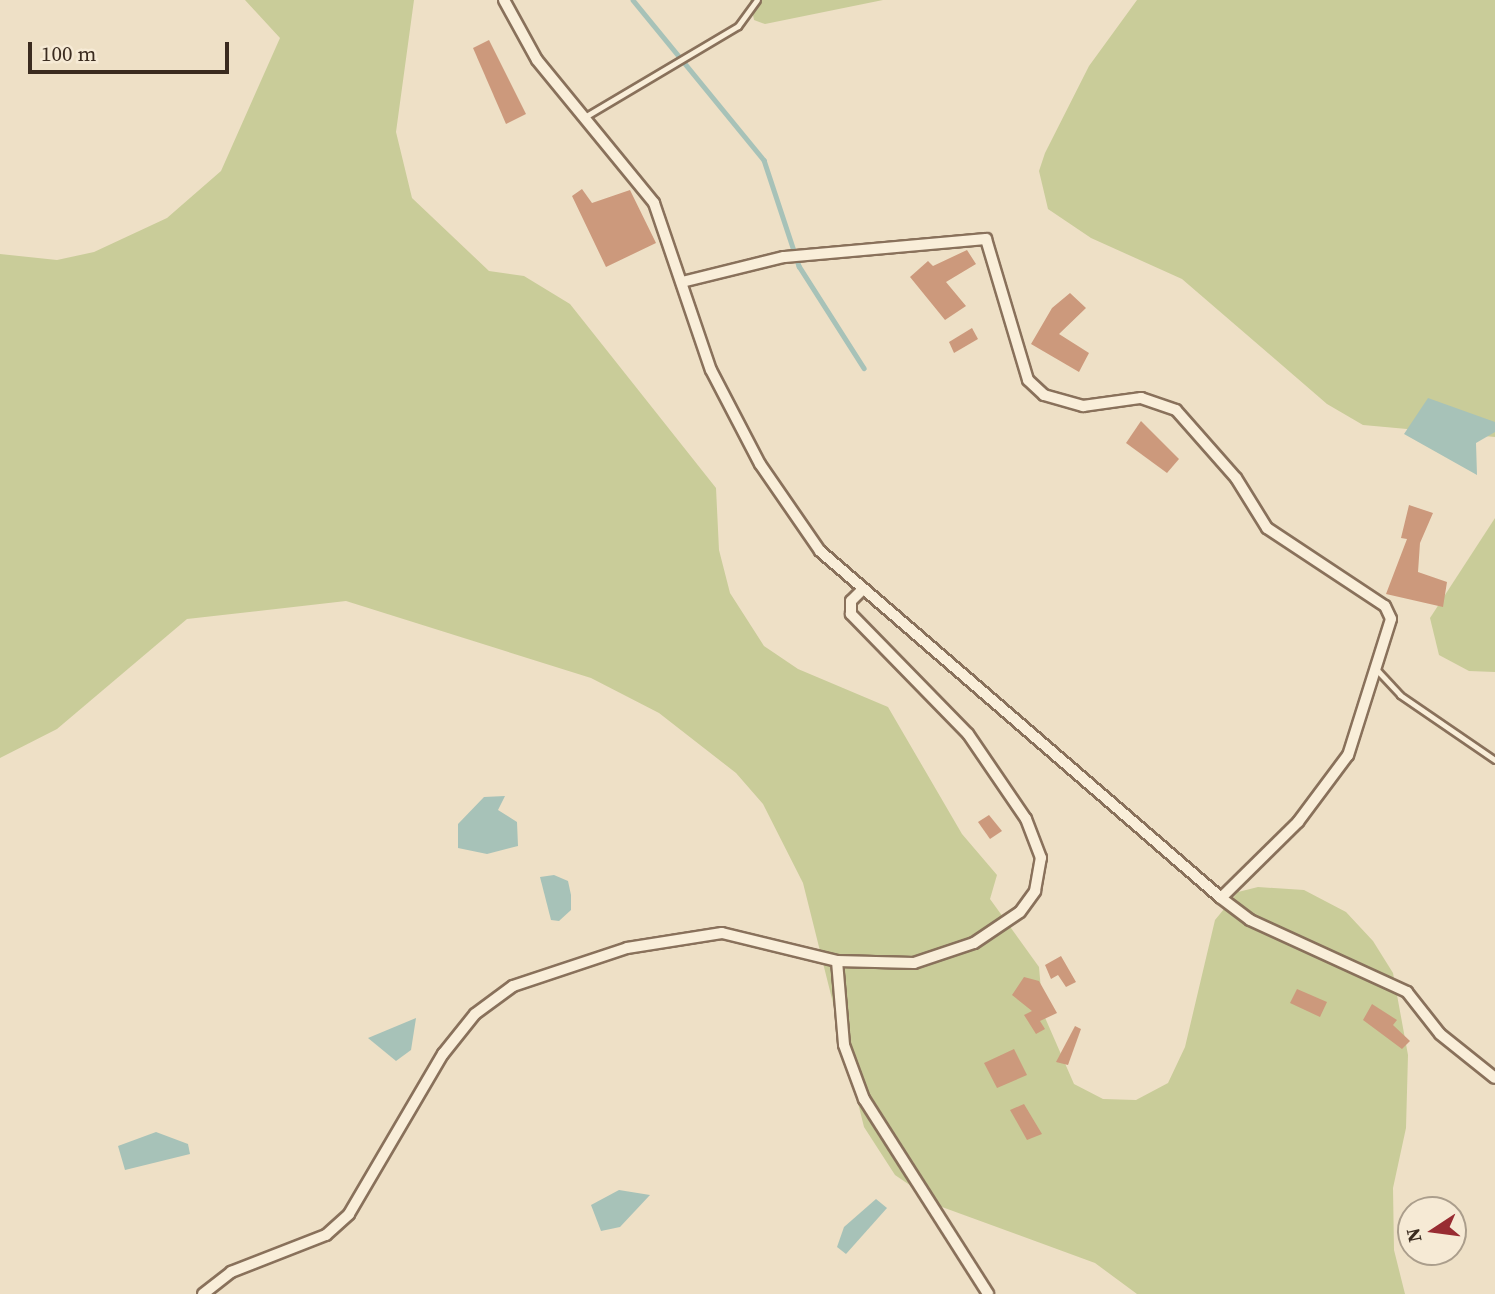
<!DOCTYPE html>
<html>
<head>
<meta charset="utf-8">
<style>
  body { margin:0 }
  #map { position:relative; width:1495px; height:1294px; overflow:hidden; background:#eee0c6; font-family:"Source Serif 4",serif }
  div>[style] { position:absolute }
  .green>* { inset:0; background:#c9cc99 }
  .water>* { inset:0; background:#a7c2b8 }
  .stream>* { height:4.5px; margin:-2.25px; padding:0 2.25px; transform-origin:2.25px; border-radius:2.25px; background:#a7c2b8 }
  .building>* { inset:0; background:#cc997c }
  .roads { filter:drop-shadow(2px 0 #89715b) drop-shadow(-2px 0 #89715b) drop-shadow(0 2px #89715b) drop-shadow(0 -2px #89715b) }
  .service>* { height:5px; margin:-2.5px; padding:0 2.5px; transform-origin:2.5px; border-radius:2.5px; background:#f9eed9 }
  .minor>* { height:10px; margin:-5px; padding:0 5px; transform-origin:5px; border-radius:5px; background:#f9eed9 }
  span { translate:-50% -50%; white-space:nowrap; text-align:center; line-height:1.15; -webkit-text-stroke:5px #f6ead5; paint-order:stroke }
  .north { position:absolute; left:1397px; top:1196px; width:70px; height:70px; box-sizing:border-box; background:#f6ead5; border:2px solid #ab9e8c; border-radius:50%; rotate:257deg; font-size:19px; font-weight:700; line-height:28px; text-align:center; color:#3a2b1f }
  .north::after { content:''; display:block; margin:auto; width:24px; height:32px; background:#982c32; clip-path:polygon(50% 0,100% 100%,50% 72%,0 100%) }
  .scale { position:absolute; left:28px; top:42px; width:201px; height:32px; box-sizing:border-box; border:4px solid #3a2b1f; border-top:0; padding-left:9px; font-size:21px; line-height:24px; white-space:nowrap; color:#3a2b1f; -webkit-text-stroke:5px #f6ead5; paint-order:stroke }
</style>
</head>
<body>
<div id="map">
  <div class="green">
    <i style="clip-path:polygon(245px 0,414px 0,396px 132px,412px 198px,489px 271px,524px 276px,570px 304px,716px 488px,719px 550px,730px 593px,764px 646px,798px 669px,888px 707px,962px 834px,997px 875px,990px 899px,1039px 967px,1043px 1013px,1074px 1084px,1103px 1099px,1136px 1100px,1168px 1083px,1185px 1047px,1215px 920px,1238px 892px,1258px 887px,1304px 890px,1346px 912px,1373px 941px,1393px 973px,1408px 1055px,1406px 1128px,1393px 1188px,1394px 1250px,1405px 1294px,1137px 1294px,1095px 1263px,942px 1207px,895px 1175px,864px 1127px,803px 883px,763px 804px,736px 773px,659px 713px,591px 678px,346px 601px,187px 619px,57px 729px,0 758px,0 254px,57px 260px,94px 252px,167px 218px,221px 171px,280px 38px)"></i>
    <i style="clip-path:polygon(750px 0,883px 0,765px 24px,754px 20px)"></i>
    <i style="clip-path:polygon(1137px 0,1495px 0,1495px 437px,1363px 425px,1327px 404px,1182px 279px,1091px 238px,1048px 209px,1039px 171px,1045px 153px,1089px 66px)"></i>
    <i style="clip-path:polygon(1495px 518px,1495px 672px,1469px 671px,1439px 655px,1430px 618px)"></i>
  </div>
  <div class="water">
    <i style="clip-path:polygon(1428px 398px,1495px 422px,1495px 432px,1476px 443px,1477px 475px,1404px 434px)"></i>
    <i style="clip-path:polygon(505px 796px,498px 810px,517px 822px,518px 846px,487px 854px,458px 848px,458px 824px,484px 797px)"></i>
    <i style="clip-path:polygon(554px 875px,568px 881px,571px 895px,571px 910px,559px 921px,551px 920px,540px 877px)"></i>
    <i style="clip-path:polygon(416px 1018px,411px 1050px,396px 1061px,368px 1038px)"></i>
    <i style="clip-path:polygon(156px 1132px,188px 1144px,190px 1154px,125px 1170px,118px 1146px)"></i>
    <i style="clip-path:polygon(619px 1190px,650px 1195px,620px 1227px,601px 1231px,591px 1205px)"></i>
    <i style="clip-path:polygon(876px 1199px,887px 1208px,846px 1254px,837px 1247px,844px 1227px)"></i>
  </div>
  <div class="stream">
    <i style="left:633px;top:0;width:207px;rotate:50.7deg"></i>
    <i style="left:764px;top:160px;width:112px;rotate:71.7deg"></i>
    <i style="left:799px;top:266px;width:121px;rotate:57.5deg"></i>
  </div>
  <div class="building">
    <i style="clip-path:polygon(489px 40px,526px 114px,506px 124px,473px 48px)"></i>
    <i style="clip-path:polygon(582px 189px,592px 203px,630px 190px,656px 243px,606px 267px,572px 196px)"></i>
    <i style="clip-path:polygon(967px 250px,976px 264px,946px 282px,966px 306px,945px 320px,910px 277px,928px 261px,933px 266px)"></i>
    <i style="clip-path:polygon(1070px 293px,1086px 308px,1059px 334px,1089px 353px,1079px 372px,1031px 344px,1052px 308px)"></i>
    <i style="clip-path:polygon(972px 328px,978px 339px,954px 353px,949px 342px)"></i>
    <i style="clip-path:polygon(1141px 421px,1179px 459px,1167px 473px,1126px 443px)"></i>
    <i style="clip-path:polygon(1409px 505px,1433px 513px,1420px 543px,1418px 572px,1447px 582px,1443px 607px,1386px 594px,1407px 539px,1401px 538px)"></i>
    <i style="clip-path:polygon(989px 815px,1002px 831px,990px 839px,978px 822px)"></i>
    <i style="clip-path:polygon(1061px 956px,1076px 982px,1066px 987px,1058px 975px,1051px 979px,1045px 965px)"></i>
    <i style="clip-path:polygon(1024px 977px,1039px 981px,1057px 1013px,1040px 1021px,1045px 1029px,1036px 1034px,1024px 1015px,1032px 1011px,1012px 995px)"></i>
    <i style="clip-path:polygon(1297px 989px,1327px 1002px,1320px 1017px,1290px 1003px)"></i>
    <i style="clip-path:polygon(1372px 1004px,1397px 1020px,1393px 1025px,1410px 1041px,1402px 1049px,1363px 1020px)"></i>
    <i style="clip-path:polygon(1075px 1026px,1081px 1029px,1068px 1065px,1056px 1062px)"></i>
    <i style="clip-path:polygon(1014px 1049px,1027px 1075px,997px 1088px,984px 1063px)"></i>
    <i style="clip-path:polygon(1024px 1104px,1042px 1134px,1027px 1140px,1010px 1110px)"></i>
  </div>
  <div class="roads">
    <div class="service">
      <i style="left:583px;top:118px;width:180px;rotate:-30.7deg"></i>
      <i style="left:738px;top:26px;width:32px;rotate:-54deg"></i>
      <i style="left:1377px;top:670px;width:34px;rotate:47deg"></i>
      <i style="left:1400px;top:695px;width:115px;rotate:34.4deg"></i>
    </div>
    <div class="minor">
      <i style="left:504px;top:0;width:68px;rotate:61.2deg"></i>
      <i style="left:537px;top:60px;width:185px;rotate:50.7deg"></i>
      <i style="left:654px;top:203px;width:176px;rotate:71.2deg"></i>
      <i style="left:711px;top:370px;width:106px;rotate:62.5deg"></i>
      <i style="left:760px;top:464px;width:106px;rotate:55.4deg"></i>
      <i style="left:820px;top:551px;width:530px;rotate:40.87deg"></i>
      <i style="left:1221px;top:898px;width:36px;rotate:37deg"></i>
      <i style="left:1250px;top:920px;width:173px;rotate:24.6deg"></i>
      <i style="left:1407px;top:992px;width:53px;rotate:51.8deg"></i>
      <i style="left:1440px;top:1034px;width:70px;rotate:38.7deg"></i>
      <i style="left:682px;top:282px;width:105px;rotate:-13.8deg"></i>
      <i style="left:784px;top:257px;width:203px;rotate:-5.1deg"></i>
      <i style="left:986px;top:239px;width:147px;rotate:73.4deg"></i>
      <i style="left:1028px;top:380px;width:22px;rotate:43deg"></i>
      <i style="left:1044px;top:395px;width:41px;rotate:15.8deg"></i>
      <i style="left:1083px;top:406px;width:59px;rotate:-7.9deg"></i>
      <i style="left:1141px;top:398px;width:37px;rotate:19deg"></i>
      <i style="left:1176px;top:410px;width:91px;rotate:48.6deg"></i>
      <i style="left:1236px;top:478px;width:59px;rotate:58.2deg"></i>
      <i style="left:1267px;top:528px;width:141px;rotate:33.5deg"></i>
      <i style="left:1385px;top:606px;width:14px;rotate:65deg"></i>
      <i style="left:1391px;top:619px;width:143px;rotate:107.5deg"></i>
      <i style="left:1348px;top:755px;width:84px;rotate:126.7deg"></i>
      <i style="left:1298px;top:822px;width:108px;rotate:135.4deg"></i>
      <i style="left:837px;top:961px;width:84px;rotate:85.2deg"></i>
      <i style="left:844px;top:1045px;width:58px;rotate:69.7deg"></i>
      <i style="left:864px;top:1099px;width:231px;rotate:57.5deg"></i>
      <i style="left:203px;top:1294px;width:36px;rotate:-38deg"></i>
      <i style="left:231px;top:1272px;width:102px;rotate:-21.3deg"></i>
      <i style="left:326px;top:1235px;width:31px;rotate:-42deg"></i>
      <i style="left:349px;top:1214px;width:186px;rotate:-59.6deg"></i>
      <i style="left:443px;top:1054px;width:51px;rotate:-51.3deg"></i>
      <i style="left:475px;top:1014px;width:47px;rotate:-36.4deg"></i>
      <i style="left:513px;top:986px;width:120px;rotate:-18.4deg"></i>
      <i style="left:627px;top:948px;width:96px;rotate:-9deg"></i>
      <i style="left:722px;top:933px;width:118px;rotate:13.7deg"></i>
      <i style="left:837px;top:961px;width:77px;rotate:1.5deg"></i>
      <i style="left:914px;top:963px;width:63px;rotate:-18.4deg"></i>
      <i style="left:974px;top:943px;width:55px;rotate:-34deg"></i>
      <i style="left:1020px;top:912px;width:26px;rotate:-54deg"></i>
      <i style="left:1035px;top:891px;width:34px;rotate:-80deg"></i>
      <i style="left:1041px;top:858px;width:42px;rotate:-111deg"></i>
      <i style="left:1026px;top:819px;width:103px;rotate:-124.3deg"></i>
      <i style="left:968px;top:734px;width:168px;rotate:-134.3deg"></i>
      <i style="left:851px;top:614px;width:13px;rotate:-90deg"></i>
      <i style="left:851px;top:601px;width:16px;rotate:-45deg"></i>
    </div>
  </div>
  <div class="north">N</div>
  <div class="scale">100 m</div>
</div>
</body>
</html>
